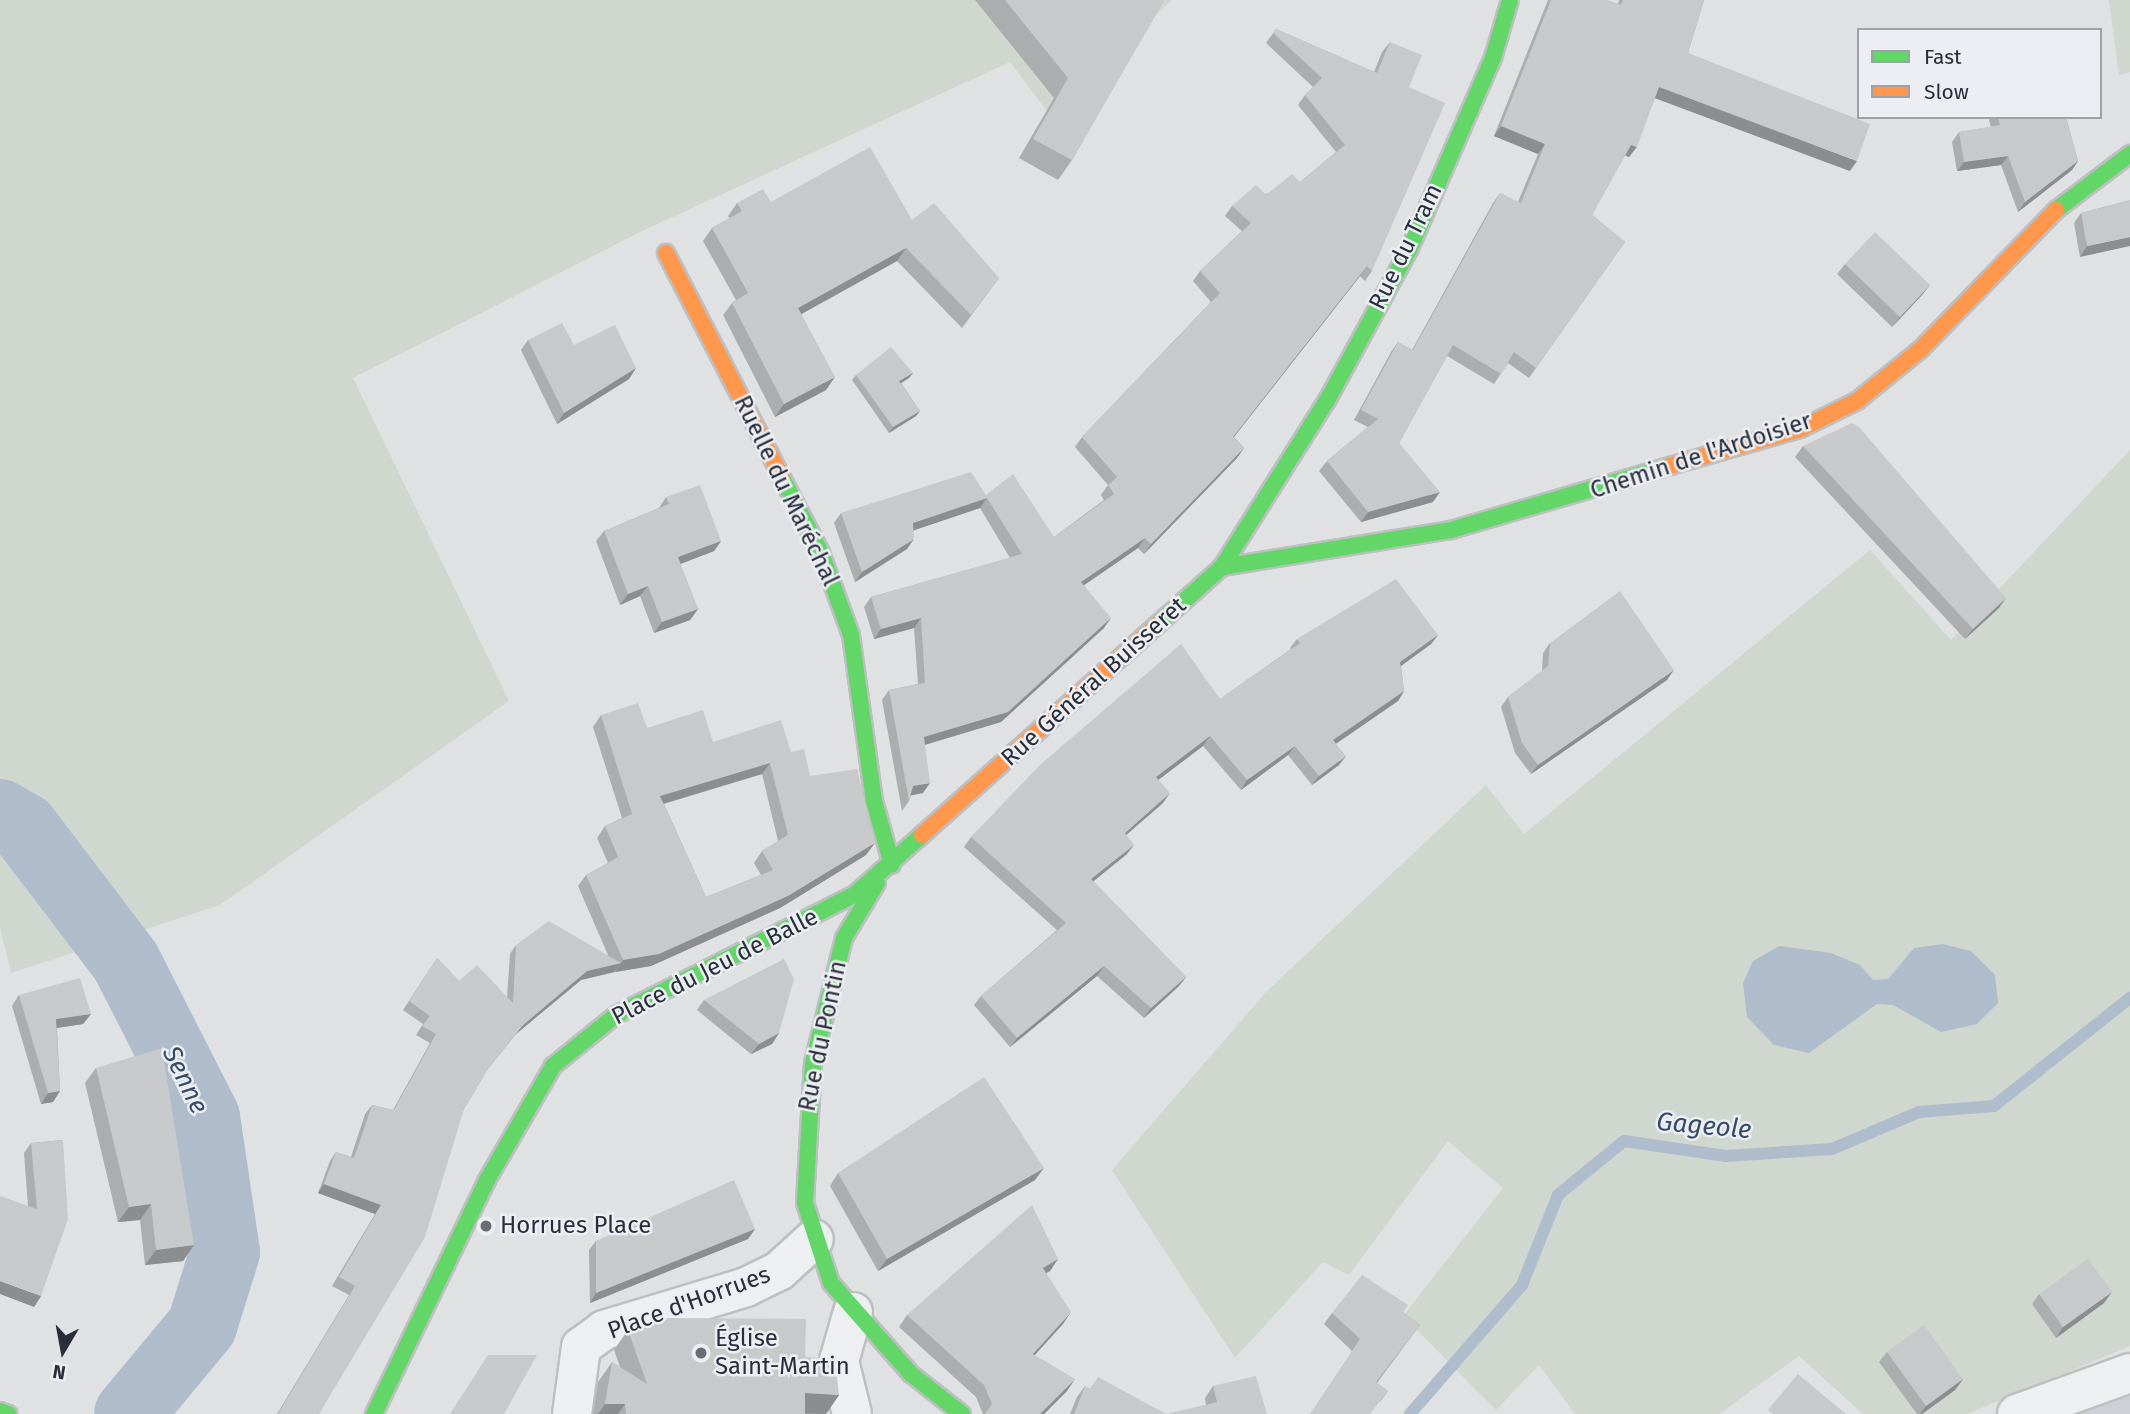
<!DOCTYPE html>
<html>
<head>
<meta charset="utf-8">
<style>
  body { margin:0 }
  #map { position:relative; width:2130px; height:1414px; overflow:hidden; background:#dfe1e3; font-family:"Fira Sans",sans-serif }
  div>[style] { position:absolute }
  .built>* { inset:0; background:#cdd0d6 }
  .green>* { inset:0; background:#cfd7cf }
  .water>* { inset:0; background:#afbccc }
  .stream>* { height:12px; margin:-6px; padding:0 6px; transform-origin:6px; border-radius:6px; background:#afbccc }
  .river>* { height:70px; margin:-35px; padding:0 35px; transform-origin:35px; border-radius:35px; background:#afbccc }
  .roads { filter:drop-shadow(2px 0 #bdbfc1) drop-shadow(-2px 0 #bdbfc1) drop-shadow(0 2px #bdbfc1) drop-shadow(0 -2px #bdbfc1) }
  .street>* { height:38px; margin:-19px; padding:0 19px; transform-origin:19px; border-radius:19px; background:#eeeff0 }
  .fast>* { height:16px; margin:-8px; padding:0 8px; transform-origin:8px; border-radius:8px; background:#63d668 }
  .slow>* { height:16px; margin:-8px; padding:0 8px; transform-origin:8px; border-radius:8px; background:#ff974d }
  .wall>* { inset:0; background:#abadaf }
  .shaded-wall>* { inset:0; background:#8b8d8e }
  .building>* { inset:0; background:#c7c9cb }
  .dots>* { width:19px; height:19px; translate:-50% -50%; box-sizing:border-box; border:4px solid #eceef3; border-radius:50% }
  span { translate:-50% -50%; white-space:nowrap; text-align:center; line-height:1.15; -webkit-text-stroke:5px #eceef3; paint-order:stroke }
  .street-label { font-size:24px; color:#282e3a }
  .poi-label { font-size:24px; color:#282e3a }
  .left { translate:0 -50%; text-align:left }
  .water-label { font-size:26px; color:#374b69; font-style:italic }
  .legend { position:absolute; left:1857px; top:28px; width:245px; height:91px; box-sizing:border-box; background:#eceef3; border:2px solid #9ea1a9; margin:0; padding:9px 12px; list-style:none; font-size:21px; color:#282e3a }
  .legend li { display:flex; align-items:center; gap:14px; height:35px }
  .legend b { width:35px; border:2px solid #9ea1a9 }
  .north { position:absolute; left:28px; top:1316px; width:70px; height:70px; -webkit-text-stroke:5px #eceef3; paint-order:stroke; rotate:190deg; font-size:19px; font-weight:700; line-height:28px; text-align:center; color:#282e3a }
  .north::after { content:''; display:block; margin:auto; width:24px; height:32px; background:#282e3a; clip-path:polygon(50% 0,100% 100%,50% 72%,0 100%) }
</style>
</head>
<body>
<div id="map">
  <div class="built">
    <i style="clip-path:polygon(2130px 1395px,2130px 1414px,2073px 1414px)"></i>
  </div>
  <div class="green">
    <i style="clip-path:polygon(0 0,1172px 0,1047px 111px,1010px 62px,644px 230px,353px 378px,509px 701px,220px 905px,11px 973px,0 927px)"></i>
    <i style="clip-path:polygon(2109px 0,2130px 0,2130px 72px,2119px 75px)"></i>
    <i style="clip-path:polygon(2130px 450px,2130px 1346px,1967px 1414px,1863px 1414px,1799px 1356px,1719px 1414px,1575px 1414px,1539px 1365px,1496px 1410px,1403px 1316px,1503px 1188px,1448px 1141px,1349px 1275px,1323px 1262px,1235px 1358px,1112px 1170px,1267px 991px,1486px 785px,1524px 834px,1870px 550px,1951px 640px)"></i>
  </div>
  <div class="water">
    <i style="clip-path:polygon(1943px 944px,1971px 951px,1995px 975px,1998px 1003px,1977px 1024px,1941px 1032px,1893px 1005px,1877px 1004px,1809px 1053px,1774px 1045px,1747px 1017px,1743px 983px,1753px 961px,1779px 946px,1831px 953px,1860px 965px,1873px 980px,1888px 979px,1914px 948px)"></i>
  </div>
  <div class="stream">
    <i style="left:1410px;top:1414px;width:171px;rotate:-49deg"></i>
    <i style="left:1522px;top:1285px;width:97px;rotate:-68.2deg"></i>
    <i style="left:1558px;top:1195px;width:85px;rotate:-39.3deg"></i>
    <i style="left:1624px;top:1141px;width:102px;rotate:8.4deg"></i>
    <i style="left:1725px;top:1156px;width:107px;rotate:-3.7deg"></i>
    <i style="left:1832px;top:1149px;width:95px;rotate:-23deg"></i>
    <i style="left:1919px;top:1112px;width:75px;rotate:-4.6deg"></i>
    <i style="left:1994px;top:1106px;width:174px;rotate:-38.5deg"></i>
  </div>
  <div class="river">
    <i style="left:0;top:814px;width:28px;rotate:30deg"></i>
    <i style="left:24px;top:828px;width:168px;rotate:52.7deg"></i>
    <i style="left:126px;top:962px;width:174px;rotate:63deg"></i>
    <i style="left:205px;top:1117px;width:136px;rotate:81.6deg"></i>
    <i style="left:225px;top:1252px;width:77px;rotate:107.3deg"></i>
    <i style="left:202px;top:1326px;width:114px;rotate:129.7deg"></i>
  </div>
  <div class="roads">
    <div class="street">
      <i style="left:572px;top:1414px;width:68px;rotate:-82.3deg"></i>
      <i style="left:581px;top:1347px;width:29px;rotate:-36deg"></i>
      <i style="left:604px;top:1330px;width:148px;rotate:-16.8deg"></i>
      <i style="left:746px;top:1287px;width:37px;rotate:-26deg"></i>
      <i style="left:779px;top:1271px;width:47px;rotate:-42.4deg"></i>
      <i style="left:852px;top:1414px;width:55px;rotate:-103.8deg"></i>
      <i style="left:839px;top:1361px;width:51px;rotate:-74.1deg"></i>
      <i style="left:2017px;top:1414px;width:120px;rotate:-19.9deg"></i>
    </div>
    <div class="fast">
      <i style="left:2056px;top:210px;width:93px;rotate:-37.1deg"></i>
      <i style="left:781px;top:476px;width:87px;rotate:62.5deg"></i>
      <i style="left:821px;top:553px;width:87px;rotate:69.9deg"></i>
      <i style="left:851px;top:635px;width:168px;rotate:82.1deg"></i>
      <i style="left:874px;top:801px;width:66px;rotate:74.3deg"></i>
      <i style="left:1222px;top:567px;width:232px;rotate:-9.2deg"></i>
      <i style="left:1451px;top:530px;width:228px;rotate:-16.3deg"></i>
      <i style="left:1157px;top:625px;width:87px;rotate:-41.7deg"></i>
      <i style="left:1222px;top:567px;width:199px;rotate:-57.8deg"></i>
      <i style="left:1328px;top:399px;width:170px;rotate:-61.5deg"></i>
      <i style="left:1409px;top:250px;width:210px;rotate:-66.4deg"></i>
      <i style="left:1493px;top:58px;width:60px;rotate:-73.7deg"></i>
      <i style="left:877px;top:883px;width:64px;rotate:121deg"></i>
      <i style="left:844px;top:938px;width:129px;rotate:103.9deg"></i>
      <i style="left:813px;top:1063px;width:140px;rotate:93.3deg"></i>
      <i style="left:805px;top:1203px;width:84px;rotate:72deg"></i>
      <i style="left:831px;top:1283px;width:121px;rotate:48.7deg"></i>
      <i style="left:911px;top:1374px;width:65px;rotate:38.1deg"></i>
      <i style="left:0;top:1411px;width:9px;rotate:21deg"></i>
      <i style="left:374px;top:1414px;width:260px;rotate:-64.2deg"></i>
      <i style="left:487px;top:1180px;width:132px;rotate:-59.9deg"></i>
      <i style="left:553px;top:1066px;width:81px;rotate:-39deg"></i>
      <i style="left:616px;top:1015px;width:267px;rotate:-26.8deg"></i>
      <i style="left:854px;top:895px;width:91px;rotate:-41.4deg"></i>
    </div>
    <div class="slow">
      <i style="left:666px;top:253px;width:251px;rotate:62.7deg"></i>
      <i style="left:1670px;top:466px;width:135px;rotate:-15.9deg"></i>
      <i style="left:1800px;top:429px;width:64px;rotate:-26.2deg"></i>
      <i style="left:1857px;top:401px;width:82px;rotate:-39.1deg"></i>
      <i style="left:1921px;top:349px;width:194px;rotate:-45.8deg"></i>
      <i style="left:922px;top:835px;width:315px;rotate:-41.8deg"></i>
    </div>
  </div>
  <div class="wall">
    <i style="clip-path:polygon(975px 0,1163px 0,1072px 160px,1058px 180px,1019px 158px,1054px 98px)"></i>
    <i style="clip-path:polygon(1548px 0,1606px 0,1618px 4px,1619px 0,1704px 0,1688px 53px,1850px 171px,1655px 98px,1629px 157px,1625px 155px,1592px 215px,1625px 242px,1529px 378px,1508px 363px,1494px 384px,1447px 356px,1399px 443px,1433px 502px,1361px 522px,1319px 471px,1327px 461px,1368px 427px,1354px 420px,1391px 352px,1398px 342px,1412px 350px,1493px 203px,1500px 193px,1518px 202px,1538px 154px,1494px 136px)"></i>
    <i style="clip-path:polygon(1276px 29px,1374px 72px,1382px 52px,1390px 42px,1409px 87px,1372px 271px,1365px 281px,1360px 276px,1234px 437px,1244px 448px,1237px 458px,1144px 554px,1138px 548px,1084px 585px,1104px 628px,1001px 722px,925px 745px,923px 793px,911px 795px,909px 801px,902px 811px,882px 700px,889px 690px,918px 684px,914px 628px,874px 639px,864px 607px,871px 597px,1010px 558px,980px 508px,914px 530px,907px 549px,855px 582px,834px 523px,841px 513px,986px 495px,1054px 537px,1104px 500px,1101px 495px,1108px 485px,1075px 447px,1082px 437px,1211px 302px,1193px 281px,1200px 271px,1242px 231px,1225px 216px,1232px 206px,1300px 182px,1336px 152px,1298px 105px,1305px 95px,1313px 87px,1266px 43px)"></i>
    <i style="clip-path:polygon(1991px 117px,2066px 117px,2078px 161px,2072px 170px,2018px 212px,2001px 165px,1957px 171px,1952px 142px,1959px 132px,1991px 127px,1989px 120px)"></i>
    <i style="clip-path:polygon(2130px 200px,2080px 257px,2074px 223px,2081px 213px)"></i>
    <i style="clip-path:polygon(771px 202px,912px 220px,999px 278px,962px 328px,897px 261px,801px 314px,826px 390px,775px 417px,723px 315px,732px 303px,736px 300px,703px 241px,712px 228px,730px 218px,728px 216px,737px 203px)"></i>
    <i style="clip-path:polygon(1845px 264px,1930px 285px,1922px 295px,1892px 327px,1837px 274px)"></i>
    <i style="clip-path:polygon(528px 340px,574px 345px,636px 368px,629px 379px,557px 424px,521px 350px)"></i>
    <i style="clip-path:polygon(913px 373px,909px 378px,901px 383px,920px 411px,916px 416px,889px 433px,852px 380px,856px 375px)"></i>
    <i style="clip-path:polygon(1803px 446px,1999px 608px,1965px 639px,1795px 457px)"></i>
    <i style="clip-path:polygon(666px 497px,721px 541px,714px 551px,680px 564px,698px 609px,690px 620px,654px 633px,640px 596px,620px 605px,596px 541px,604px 531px,659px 508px)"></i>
    <i style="clip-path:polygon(1438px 635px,1431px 644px,1401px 666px,1404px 691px,1398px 701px,1336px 743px,1339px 765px,1312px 785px,1288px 755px,1241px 790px,1203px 746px,1158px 780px,1163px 803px,1126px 835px,1127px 854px,1093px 881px,1186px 977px,1179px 986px,1144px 1018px,1097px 976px,1010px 1047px,974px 1005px,981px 996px,1057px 930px,964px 847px,971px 837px,1220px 699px,1291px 649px,1290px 648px,1297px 639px)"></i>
    <i style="clip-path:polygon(1550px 643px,1667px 680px,1531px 774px,1515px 753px,1501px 707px,1508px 697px,1542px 671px,1543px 653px)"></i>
    <i style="clip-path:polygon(evenodd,601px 715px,647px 728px,713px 742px,791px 752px,810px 776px,866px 855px,780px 908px,651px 966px,615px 972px,581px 980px,516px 1034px,487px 1070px,464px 1109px,319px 1414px,277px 1414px,349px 1295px,332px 1286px,375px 1214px,318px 1193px,330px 1161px,336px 1152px,351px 1157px,365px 1114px,372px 1105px,393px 1110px,430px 1043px,416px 1035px,423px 1024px,403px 1010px,437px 958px,459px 981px,507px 997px,510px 954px,516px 945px,608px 955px,578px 886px,586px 875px,608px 863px,597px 838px,605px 826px,622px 818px,593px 727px,601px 715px,762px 774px,778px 841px,762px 851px,754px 863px,761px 875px,706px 897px,664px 804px,762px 774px)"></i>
    <i style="clip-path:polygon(19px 995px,91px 1014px,83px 1024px,57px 1028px,60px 1091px,53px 1102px,41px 1104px,12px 1006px)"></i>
    <i style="clip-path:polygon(704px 1000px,779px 1033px,772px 1044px,751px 1054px,697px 1010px)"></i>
    <i style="clip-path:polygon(96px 1068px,194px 1245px,183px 1261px,145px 1265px,140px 1220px,118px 1222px,85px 1083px)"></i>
    <i style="clip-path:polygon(63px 1140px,41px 1296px,34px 1307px,28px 1206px,24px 1153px,31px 1143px)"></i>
    <i style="clip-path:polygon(838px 1173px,1035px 1180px,878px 1271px,830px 1186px)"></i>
    <i style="clip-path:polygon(755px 1229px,748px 1239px,590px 1303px,589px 1250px,596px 1241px)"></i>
    <i style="clip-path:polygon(1058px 1259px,1050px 1271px,1046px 1273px,1063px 1324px,1034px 1355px,1067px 1391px,1044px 1414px,983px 1414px,976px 1397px,899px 1327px,907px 1315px)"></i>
    <i style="clip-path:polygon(2039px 1294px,2104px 1303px,2056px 1338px,2032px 1304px)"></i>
    <i style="clip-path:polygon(1403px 1312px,1420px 1325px,1377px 1383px,1388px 1391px,1380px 1402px,1352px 1351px,1324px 1324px,1332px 1313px)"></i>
    <i style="clip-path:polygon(628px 1330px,805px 1357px,839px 1395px,826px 1414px,593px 1414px,598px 1382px,612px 1362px,620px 1367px,614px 1350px)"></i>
    <i style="clip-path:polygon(1887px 1352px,1963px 1379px,1955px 1390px,1922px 1414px,1917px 1414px,1879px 1362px)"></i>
    <i style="clip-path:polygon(1085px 1386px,1090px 1389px,1166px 1414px,1070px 1414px,1077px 1397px)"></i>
    <i style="clip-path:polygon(1213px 1386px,1267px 1414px,1206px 1405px,1205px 1398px)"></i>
  </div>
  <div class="shaded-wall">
    <i style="clip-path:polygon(1659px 87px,1857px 161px,1850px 171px,1652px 97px)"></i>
    <i style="clip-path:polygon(1501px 126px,1545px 144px,1538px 154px,1494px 136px)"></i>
    <i style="clip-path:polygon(1631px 145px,1637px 147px,1629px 157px,1624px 155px)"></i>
    <i style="clip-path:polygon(2008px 156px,2001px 165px,1957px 171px,1964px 162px)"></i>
    <i style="clip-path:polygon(2078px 161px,2072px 170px,2018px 212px,2025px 202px)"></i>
    <i style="clip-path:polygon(2130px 237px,2130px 246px,2080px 257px,2087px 246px)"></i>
    <i style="clip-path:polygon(906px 248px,897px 261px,789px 321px,798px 308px)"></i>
    <i style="clip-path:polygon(1367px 266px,1360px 276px,1226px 447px,1233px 437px)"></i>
    <i style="clip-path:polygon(1930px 285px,1922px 295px,1892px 327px,1900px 317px)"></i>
    <i style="clip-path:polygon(636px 368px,629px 379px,557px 424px,564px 413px)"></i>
    <i style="clip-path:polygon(913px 373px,909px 378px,895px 387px,899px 381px)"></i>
    <i style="clip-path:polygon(835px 377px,826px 390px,775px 417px,784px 404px)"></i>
    <i style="clip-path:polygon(920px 411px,916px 416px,889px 433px,893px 427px)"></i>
    <i style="clip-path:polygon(1244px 448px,1237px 458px,1144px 554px,1151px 544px)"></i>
    <i style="clip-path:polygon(1440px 492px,1433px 502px,1361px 522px,1368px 512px)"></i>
    <i style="clip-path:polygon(987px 498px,980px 508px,906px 533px,913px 523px)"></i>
    <i style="clip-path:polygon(1145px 538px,1138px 548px,1074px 592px,1081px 582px)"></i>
    <i style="clip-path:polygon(914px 539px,907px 549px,855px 582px,862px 572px)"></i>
    <i style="clip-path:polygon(721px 541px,714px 551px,670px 568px,678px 557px)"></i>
    <i style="clip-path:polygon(648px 586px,640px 596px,620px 605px,628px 594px)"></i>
    <i style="clip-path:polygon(2006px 598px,1999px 608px,1965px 639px,1973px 629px)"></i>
    <i style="clip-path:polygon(698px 609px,690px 620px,654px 633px,662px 622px)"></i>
    <i style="clip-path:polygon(921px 618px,914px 628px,874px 639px,881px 629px)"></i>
    <i style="clip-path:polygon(1111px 618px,1104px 628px,1001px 722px,917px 747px,924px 737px)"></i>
    <i style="clip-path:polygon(1438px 635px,1431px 644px,1394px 671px,1400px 662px)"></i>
    <i style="clip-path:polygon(1674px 670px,1667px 680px,1531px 774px,1538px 765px)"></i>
    <i style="clip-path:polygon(1404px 691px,1398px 701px,1327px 750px,1333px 740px)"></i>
    <i style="clip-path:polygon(1210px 736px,1203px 746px,1149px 787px,1156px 777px)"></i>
    <i style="clip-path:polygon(1295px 746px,1288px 755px,1241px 790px,1247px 780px)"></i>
    <i style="clip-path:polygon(1346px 756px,1339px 765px,1312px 785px,1319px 776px)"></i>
    <i style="clip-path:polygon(770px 763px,762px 774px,652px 807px,660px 796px)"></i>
    <i style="clip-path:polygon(930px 783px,923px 793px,908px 796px,913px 786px)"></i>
    <i style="clip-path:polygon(1170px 793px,1163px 803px,1118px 842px,1125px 833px)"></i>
    <i style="clip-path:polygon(875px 843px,866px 855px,780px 908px,651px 966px,615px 972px,623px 960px)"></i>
    <i style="clip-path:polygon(1134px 845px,1127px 854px,1084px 889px,1091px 879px)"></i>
    <i style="clip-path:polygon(621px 963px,614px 972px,581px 980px,516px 1034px,483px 1075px,523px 1025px,587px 971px)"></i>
    <i style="clip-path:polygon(1104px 966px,1097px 976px,1010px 1047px,1017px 1038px)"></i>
    <i style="clip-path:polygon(1186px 977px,1179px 986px,1144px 1018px,1151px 1008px)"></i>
    <i style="clip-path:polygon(91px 1014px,83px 1024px,49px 1029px,56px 1019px)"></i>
    <i style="clip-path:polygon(779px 1033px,772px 1044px,751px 1054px,759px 1044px)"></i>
    <i style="clip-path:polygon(60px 1091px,53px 1102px,41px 1104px,48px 1093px)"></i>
    <i style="clip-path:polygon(1044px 1168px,1035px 1180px,878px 1271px,887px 1259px)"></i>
    <i style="clip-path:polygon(324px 1184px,381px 1205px,375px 1214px,318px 1193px)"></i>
    <i style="clip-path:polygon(151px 1204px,140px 1220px,118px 1222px,129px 1207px)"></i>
    <i style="clip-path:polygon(755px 1229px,748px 1239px,590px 1303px,596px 1293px)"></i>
    <i style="clip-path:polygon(194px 1245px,183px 1261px,145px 1265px,156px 1250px)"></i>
    <i style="clip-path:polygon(1058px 1259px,1050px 1271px,1034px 1280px,1043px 1268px)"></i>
    <i style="clip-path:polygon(0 1281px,41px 1296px,34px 1307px,0 1294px)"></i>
    <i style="clip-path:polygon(2112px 1292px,2104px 1303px,2056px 1338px,2063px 1327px)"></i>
    <i style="clip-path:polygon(1071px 1312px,1063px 1324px,1024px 1367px,1033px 1354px)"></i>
    <i style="clip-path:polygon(1075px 1379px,1067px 1391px,1044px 1414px,1040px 1414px)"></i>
    <i style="clip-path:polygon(1963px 1379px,1955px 1390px,1922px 1414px,1920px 1414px,1926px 1406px)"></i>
    <i style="clip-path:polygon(805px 1393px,839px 1395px,826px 1414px,791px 1413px)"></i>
    <i style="clip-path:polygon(605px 1404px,625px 1404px,618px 1414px,598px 1414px)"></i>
  </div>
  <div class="building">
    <i style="clip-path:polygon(1005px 0,1163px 0,1164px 1px,1072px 160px,1033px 139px,1068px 78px)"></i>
    <i style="clip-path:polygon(1551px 0,1606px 0,1621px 5px,1623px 0,1704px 0,1688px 53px,1870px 124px,1857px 161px,1659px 87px,1637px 147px,1631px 145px,1592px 215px,1625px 242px,1536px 368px,1514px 352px,1501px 374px,1453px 345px,1399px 443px,1440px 492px,1368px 512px,1327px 461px,1378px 419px,1361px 410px,1398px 342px,1413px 350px,1500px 193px,1521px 203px,1545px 144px,1501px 126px)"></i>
    <i style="clip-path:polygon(1276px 29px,1377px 73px,1390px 42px,1422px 55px,1409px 87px,1445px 103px,1372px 271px,1367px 266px,1233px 437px,1244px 448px,1151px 544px,1145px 538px,1081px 582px,1111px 618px,1008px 712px,924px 737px,930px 783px,913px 786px,909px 801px,889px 690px,925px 683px,921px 618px,881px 629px,871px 597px,1022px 554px,987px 498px,913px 523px,914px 539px,862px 572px,841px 513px,971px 472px,986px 495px,1013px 474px,1054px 537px,1114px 494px,1108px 485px,1117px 477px,1082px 437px,1220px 293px,1200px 271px,1251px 223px,1232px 206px,1256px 185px,1266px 195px,1292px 174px,1300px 182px,1345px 145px,1305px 95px,1322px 78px,1273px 33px)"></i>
    <i style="clip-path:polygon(1998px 117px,2066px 117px,2078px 161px,2025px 202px,2008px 156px,1964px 162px,1959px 132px,2000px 125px)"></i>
    <i style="clip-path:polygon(870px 147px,912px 220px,934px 203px,999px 278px,971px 315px,906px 248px,798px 308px,835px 377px,784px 404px,732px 303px,748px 293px,712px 228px,742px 211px,737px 203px,763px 189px,771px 202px)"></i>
    <i style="clip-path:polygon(2130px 200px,2130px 237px,2087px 246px,2081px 213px)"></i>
    <i style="clip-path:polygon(1875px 232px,1930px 285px,1900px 317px,1845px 264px)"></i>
    <i style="clip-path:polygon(562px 323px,574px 345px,615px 325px,636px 368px,564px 413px,528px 340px)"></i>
    <i style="clip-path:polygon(891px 347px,913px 373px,899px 381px,920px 411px,893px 427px,856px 375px)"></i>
    <i style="clip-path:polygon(1852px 423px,1859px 427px,2006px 598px,1973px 629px,1803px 446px)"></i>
    <i style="clip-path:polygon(700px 485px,721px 541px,678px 557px,698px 609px,662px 622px,648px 586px,628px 594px,604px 531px,669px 504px,666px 497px)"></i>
    <i style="clip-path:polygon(1396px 579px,1438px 635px,1400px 662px,1404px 691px,1333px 740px,1346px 756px,1319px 776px,1295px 746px,1247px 780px,1210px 736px,1156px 777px,1170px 793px,1125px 833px,1134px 845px,1091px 879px,1186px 977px,1151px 1008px,1104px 966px,1017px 1038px,981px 996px,1066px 923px,971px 837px,1040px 765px,1181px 644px,1220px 699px,1300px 643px,1297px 639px)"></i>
    <i style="clip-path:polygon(1620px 591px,1674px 670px,1538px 765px,1522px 743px,1508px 697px,1548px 666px,1550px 643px)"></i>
    <i style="clip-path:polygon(evenodd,638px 703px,647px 728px,703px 710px,713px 742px,781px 720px,791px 752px,804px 749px,810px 776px,857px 769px,875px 843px,788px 896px,659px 954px,623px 960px,586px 875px,618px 857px,605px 826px,632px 814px,601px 715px,638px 703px,770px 763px,788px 835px,762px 851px,773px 870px,706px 897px,660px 796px,770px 763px)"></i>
    <i style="clip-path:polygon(549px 921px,621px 963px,587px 971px,523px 1025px,490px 1066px,464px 1109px,425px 1237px,319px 1414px,278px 1414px,355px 1286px,339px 1277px,381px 1205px,324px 1184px,336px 1152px,354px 1158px,372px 1105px,394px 1110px,436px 1034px,422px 1026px,430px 1016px,409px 1001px,437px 958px,459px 981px,477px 965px,513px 1003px,516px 945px)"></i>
    <i style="clip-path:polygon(784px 959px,794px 979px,779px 1033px,759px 1044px,704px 1000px)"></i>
    <i style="clip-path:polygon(80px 978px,91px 1014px,56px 1019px,60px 1091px,48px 1093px,19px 995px)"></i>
    <i style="clip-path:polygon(162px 1048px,194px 1245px,156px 1250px,151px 1204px,129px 1207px,96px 1068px)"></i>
    <i style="clip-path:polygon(984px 1077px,1044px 1168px,887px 1259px,838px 1173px)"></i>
    <i style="clip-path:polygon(63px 1140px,68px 1219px,41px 1296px,0 1281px,0 1196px,37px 1209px,31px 1143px)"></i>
    <i style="clip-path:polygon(734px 1180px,755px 1229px,596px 1293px,596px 1241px)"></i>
    <i style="clip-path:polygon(1032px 1205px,1058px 1259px,1043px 1268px,1071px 1312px,1033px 1354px,1075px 1379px,1040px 1414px,985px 1414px,992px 1404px,984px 1385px,907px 1315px)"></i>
    <i style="clip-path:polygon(2088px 1259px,2112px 1292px,2063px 1327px,2039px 1294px)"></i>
    <i style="clip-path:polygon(1362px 1275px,1408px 1305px,1403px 1312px,1420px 1325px,1376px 1382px,1388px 1391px,1370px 1414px,1310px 1414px,1360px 1339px,1332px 1313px)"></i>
    <i style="clip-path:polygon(667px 1318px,806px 1319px,805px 1357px,835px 1359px,839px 1395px,805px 1393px,805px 1414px,626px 1414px,625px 1404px,605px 1404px,612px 1362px,647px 1384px,628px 1330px)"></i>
    <i style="clip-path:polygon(1924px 1325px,1963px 1379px,1926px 1406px,1887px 1352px)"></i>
    <i style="clip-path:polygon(488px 1355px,537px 1355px,504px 1414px,450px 1414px)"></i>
    <i style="clip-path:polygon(1798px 1374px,1846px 1414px,1773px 1414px,1768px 1410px)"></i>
    <i style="clip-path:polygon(1256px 1376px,1267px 1414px,1166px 1414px,1217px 1402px,1213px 1386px)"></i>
    <i style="clip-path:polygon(1098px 1377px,1166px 1414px,1074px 1414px,1085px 1386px,1090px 1389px)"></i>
  </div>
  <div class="dots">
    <i style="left:486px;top:1226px;background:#686d75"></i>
    <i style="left:701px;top:1353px;background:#686d75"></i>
  </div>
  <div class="street-label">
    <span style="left:1406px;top:247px;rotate:-64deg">Rue du Tram</span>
    <span style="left:1701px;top:456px;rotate:-18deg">Chemin de l'Ardoisier</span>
    <span style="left:786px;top:491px;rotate:64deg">Ruelle du Maréchal</span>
    <span style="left:1094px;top:682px;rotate:-42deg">Rue Général Buisseret</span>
    <span style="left:715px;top:967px;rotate:-27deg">Place du Jeu de Balle</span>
    <span style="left:823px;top:1036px;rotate:-78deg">Rue du Pontin</span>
    <span style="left:689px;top:1303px;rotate:-20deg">Place d'Horrues</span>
  </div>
  <div class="poi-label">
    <span class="left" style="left:500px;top:1226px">Horrues Place</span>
    <span class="left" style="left:715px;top:1353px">Église<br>Saint-Martin</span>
  </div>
  <div class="water-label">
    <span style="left:185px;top:1080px;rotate:64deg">Senne</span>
    <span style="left:1704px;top:1126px;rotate:5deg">Gageole</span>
  </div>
  <ul class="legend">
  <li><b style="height:9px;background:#63d668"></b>Fast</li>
  <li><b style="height:9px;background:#ff974d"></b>Slow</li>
  </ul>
  <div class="north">N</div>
</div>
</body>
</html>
